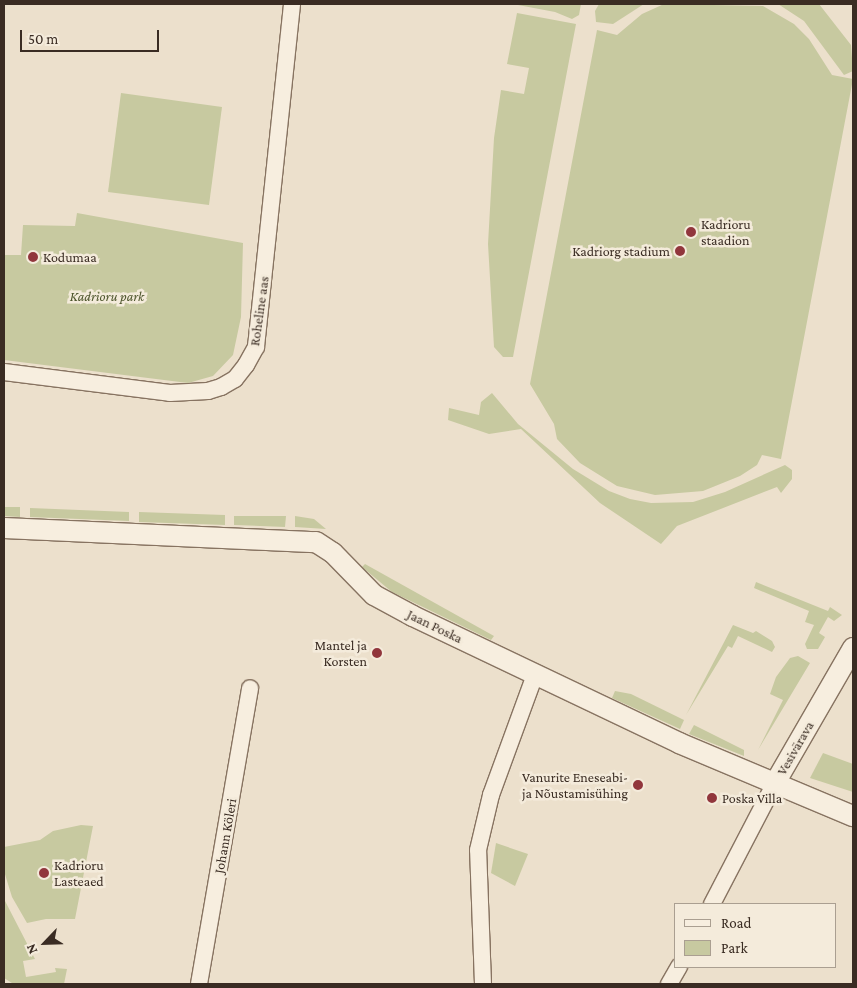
<!DOCTYPE html>
<html>
<head>
<meta charset="utf-8">
<style>
  body { margin:0 }
  #map { position:relative; width:857px; height:988px; overflow:hidden; background:#ece0cc; font-family:"Crimson Pro",serif }
  div>[style] { position:absolute }
  .green>* { inset:0; background:#c7c9a0 }
  .roads { filter:drop-shadow(1px 0 #877361) drop-shadow(-1px 0 #877361) drop-shadow(0 1px #877361) drop-shadow(0 -1px #877361) }
  .minor>* { height:16px; margin:-8px; padding:0 8px; transform-origin:8px; border-radius:8px; background:#f7eedf }
  .tertiary>* { height:20px; margin:-10px; padding:0 10px; transform-origin:10px; border-radius:10px; background:#f7eedf }
  .dots>* { width:14px; height:14px; translate:-50% -50%; box-sizing:border-box; border:2px solid #f4ebdb; border-radius:50% }
  span { translate:-50% -50%; white-space:nowrap; text-align:center; line-height:1.15; -webkit-text-stroke:5px #f4ebdb; paint-order:stroke }
  .poi-label { font-size:14px; color:#3a2c23 }
  .left { translate:0 -50%; text-align:left }
  .right { translate:-100% -50%; text-align:right }
  .park-label { font-size:14px; color:#4c542b; font-style:italic }
  .street-label { font-size:14px; color:#3a2c23 }
  .frame { position:absolute; inset:0; border:5px solid #3a2c23; pointer-events:none }
  .legend { position:absolute; left:674px; top:903px; width:162px; height:65px; box-sizing:border-box; background:#f4ebdb; border:1px solid #aa9f91; margin:0; padding:6px 9px; list-style:none; font-size:15px; color:#3a2c23 }
  .legend li { display:flex; align-items:center; gap:10px; height:25px }
  .legend b { width:25px; border:1px solid #aa9f91 }
  .north { position:absolute; left:20px; top:918px; width:50px; height:50px; -webkit-text-stroke:4px #f4ebdb; paint-order:stroke; rotate:246deg; font-size:14px; font-weight:700; line-height:20px; text-align:center; color:#3a2c23 }
  .north::after { content:''; display:block; margin:auto; width:18px; height:22px; background:#3a2c23; clip-path:polygon(50% 0,100% 100%,50% 72%,0 100%) }
  .scale { position:absolute; left:20px; top:30px; width:139px; height:22px; box-sizing:border-box; border:2px solid #3a2c23; border-top:0; padding-left:6px; font-size:15px; line-height:18px; white-space:nowrap; color:#3a2c23; -webkit-text-stroke:4px #f4ebdb; paint-order:stroke }
</style>
</head>
<body>
<div id="map">
  <div class="green">
    <i style="clip-path:polygon(581px 4px,579px 15px,572px 19px,555px 12px,518px 5px)"></i>
    <i style="clip-path:polygon(599px 4px,644px 4px,613px 24px,596px 22px,595px 11px)"></i>
    <i style="clip-path:polygon(664px 4px,763px 6px,794px 24px,809px 39px,832px 75px,853px 79px,781px 459px,762px 455px,757px 465px,740px 476px,703px 491px,655px 495px,617px 486px,580px 463px,557px 439px,554px 424px,530px 384px,597px 30px,617px 35px,642px 14px)"></i>
    <i style="clip-path:polygon(778px 4px,819px 4px,851px 45px,853px 71px,844px 75px,804px 21px)"></i>
    <i style="clip-path:polygon(517px 13px,576px 24px,513px 357px,503px 357px,494px 347px,488px 244px,494px 138px,501px 90px,524px 94px,529px 68px,507px 64px)"></i>
    <i style="clip-path:polygon(121px 93px,222px 107px,209px 205px,108px 192px)"></i>
    <i style="clip-path:polygon(77px 213px,243px 243px,241px 317px,233px 355px,213px 376px,188px 383px,4px 360px,4px 255px,21px 255px,23px 225px,75px 226px)"></i>
    <i style="clip-path:polygon(492px 393px,518px 424px,573px 469px,609px 491px,630px 499px,651px 503px,693px 502px,725px 492px,785px 465px,792px 470px,792px 479px,781px 493px,777px 487px,677px 526px,661px 544px,600px 503px,521px 429px,489px 434px,448px 420px,449px 408px,479px 415px,481px 402px)"></i>
    <i style="clip-path:polygon(4px 507px,20px 507px,20px 517px,4px 516px)"></i>
    <i style="clip-path:polygon(30px 508px,129px 512px,129px 521px,30px 517px)"></i>
    <i style="clip-path:polygon(139px 512px,225px 515px,225px 525px,139px 522px)"></i>
    <i style="clip-path:polygon(234px 516px,286px 516px,285px 527px,234px 525px)"></i>
    <i style="clip-path:polygon(295px 516px,314px 519px,326px 529px,295px 527px)"></i>
    <i style="clip-path:polygon(365px 564px,494px 636px,491px 640px,392px 592px,362px 567px)"></i>
    <i style="clip-path:polygon(756px 582px,828px 611px,830px 607px,842px 615px,834px 621px,828px 617px,819px 633px,825px 637px,818px 649px,807px 649px,805px 644px,814px 625px,805px 622px,809px 611px,754px 588px)"></i>
    <i style="clip-path:polygon(733px 625px,753px 633px,756px 631px,772px 641px,775px 647px,772px 652px,738px 636px,732px 648px,728px 646px,686px 715px)"></i>
    <i style="clip-path:polygon(798px 656px,810px 663px,758px 750px,783px 700px,770px 694px,776px 677px,790px 658px)"></i>
    <i style="clip-path:polygon(615px 691px,631px 694px,684px 720px,680px 729px,612px 698px)"></i>
    <i style="clip-path:polygon(694px 725px,744px 750px,744px 756px,689px 734px)"></i>
    <i style="clip-path:polygon(823px 753px,853px 764px,853px 792px,810px 778px)"></i>
    <i style="clip-path:polygon(81px 825px,93px 826px,75px 919px,46px 919px,27px 923px,12px 897px,4px 871px,4px 847px,40px 840px,53px 831px)"></i>
    <i style="clip-path:polygon(496px 843px,528px 854px,515px 886px,491px 873px)"></i>
    <i style="clip-path:polygon(4px 899px,35px 959px,23px 961px,26px 977px,56px 972px,55px 968px,67px 969px,64px 984px,12px 983px,4px 978px)"></i>
  </div>
  <div class="roads">
    <div class="minor">
      <i style="left:4px;top:372px;width:167px;rotate:7.2deg"></i>
      <i style="left:170px;top:393px;width:38px;rotate:-3deg"></i>
      <i style="left:208px;top:391px;width:14px;rotate:-17deg"></i>
      <i style="left:221px;top:387px;width:16px;rotate:-30deg"></i>
      <i style="left:235px;top:379px;width:18px;rotate:-52deg"></i>
      <i style="left:246px;top:365px;width:21px;rotate:-61deg"></i>
      <i style="left:256px;top:347px;width:345px;rotate:-84deg"></i>
      <i style="left:712px;top:904px;width:136px;rotate:-62.5deg"></i>
      <i style="left:199px;top:984px;width:300px;rotate:-80.2deg"></i>
      <i style="left:483px;top:984px;width:134px;rotate:-92.1deg"></i>
      <i style="left:478px;top:850px;width:57px;rotate:-76.7deg"></i>
      <i style="left:491px;top:795px;width:128px;rotate:-69.9deg"></i>
      <i style="left:669px;top:984px;width:20px;rotate:-60deg"></i>
    </div>
    <div class="tertiary">
      <i style="left:4px;top:528px;width:312px;rotate:2.6deg"></i>
      <i style="left:316px;top:542px;width:20px;rotate:33deg"></i>
      <i style="left:333px;top:553px;width:59px;rotate:45.7deg"></i>
      <i style="left:374px;top:595px;width:44px;rotate:28.3deg"></i>
      <i style="left:413px;top:616px;width:295px;rotate:25.5deg"></i>
      <i style="left:679px;top:743px;width:189px;rotate:22.8deg"></i>
      <i style="left:775px;top:783px;width:156px;rotate:-60deg"></i>
    </div>
  </div>
  <div class="dots">
    <i style="left:691px;top:232px;background:#91363c"></i>
    <i style="left:680px;top:251px;background:#91363c"></i>
    <i style="left:33px;top:257px;background:#91363c"></i>
    <i style="left:377px;top:653px;background:#91363c"></i>
    <i style="left:638px;top:785px;background:#91363c"></i>
    <i style="left:712px;top:798px;background:#91363c"></i>
    <i style="left:44px;top:873px;background:#91363c"></i>
  </div>
  <div class="poi-label">
    <span class="left" style="left:701px;top:232px">Kadrioru<br>staadion</span>
    <span class="right" style="left:670px;top:251px">Kadriorg stadium</span>
    <span class="left" style="left:43px;top:257px">Kodumaa</span>
    <span class="right" style="left:367px;top:653px">Mantel ja<br>Korsten</span>
    <span class="right" style="left:628px;top:785px">Vanurite Eneseabi-<br>ja Nõustamisühing</span>
    <span class="left" style="left:722px;top:798px">Poska Villa</span>
    <span class="left" style="left:54px;top:873px">Kadrioru<br>Lasteaed</span>
  </div>
  <div class="park-label">
    <span style="left:107px;top:296px">Kadrioru park</span>
  </div>
  <div class="street-label">
    <span style="left:259px;top:311px;rotate:-82deg">Roheline aas</span>
    <span style="left:435px;top:626px;rotate:26deg">Jaan Poska</span>
    <span style="left:795px;top:748px;rotate:-60deg">Vesivärava</span>
    <span style="left:225px;top:836px;rotate:-80deg">Johann Köleri</span>
  </div>
  <div class="frame"></div>
  <ul class="legend">
  <li><b style="height:6px;background:#f7eedf"></b>Road</li>
  <li><b style="height:14px;background:#c7c9a0"></b>Park</li>
  </ul>
  <div class="north">N</div>
  <div class="scale">50 m</div>
</div>
</body>
</html>
